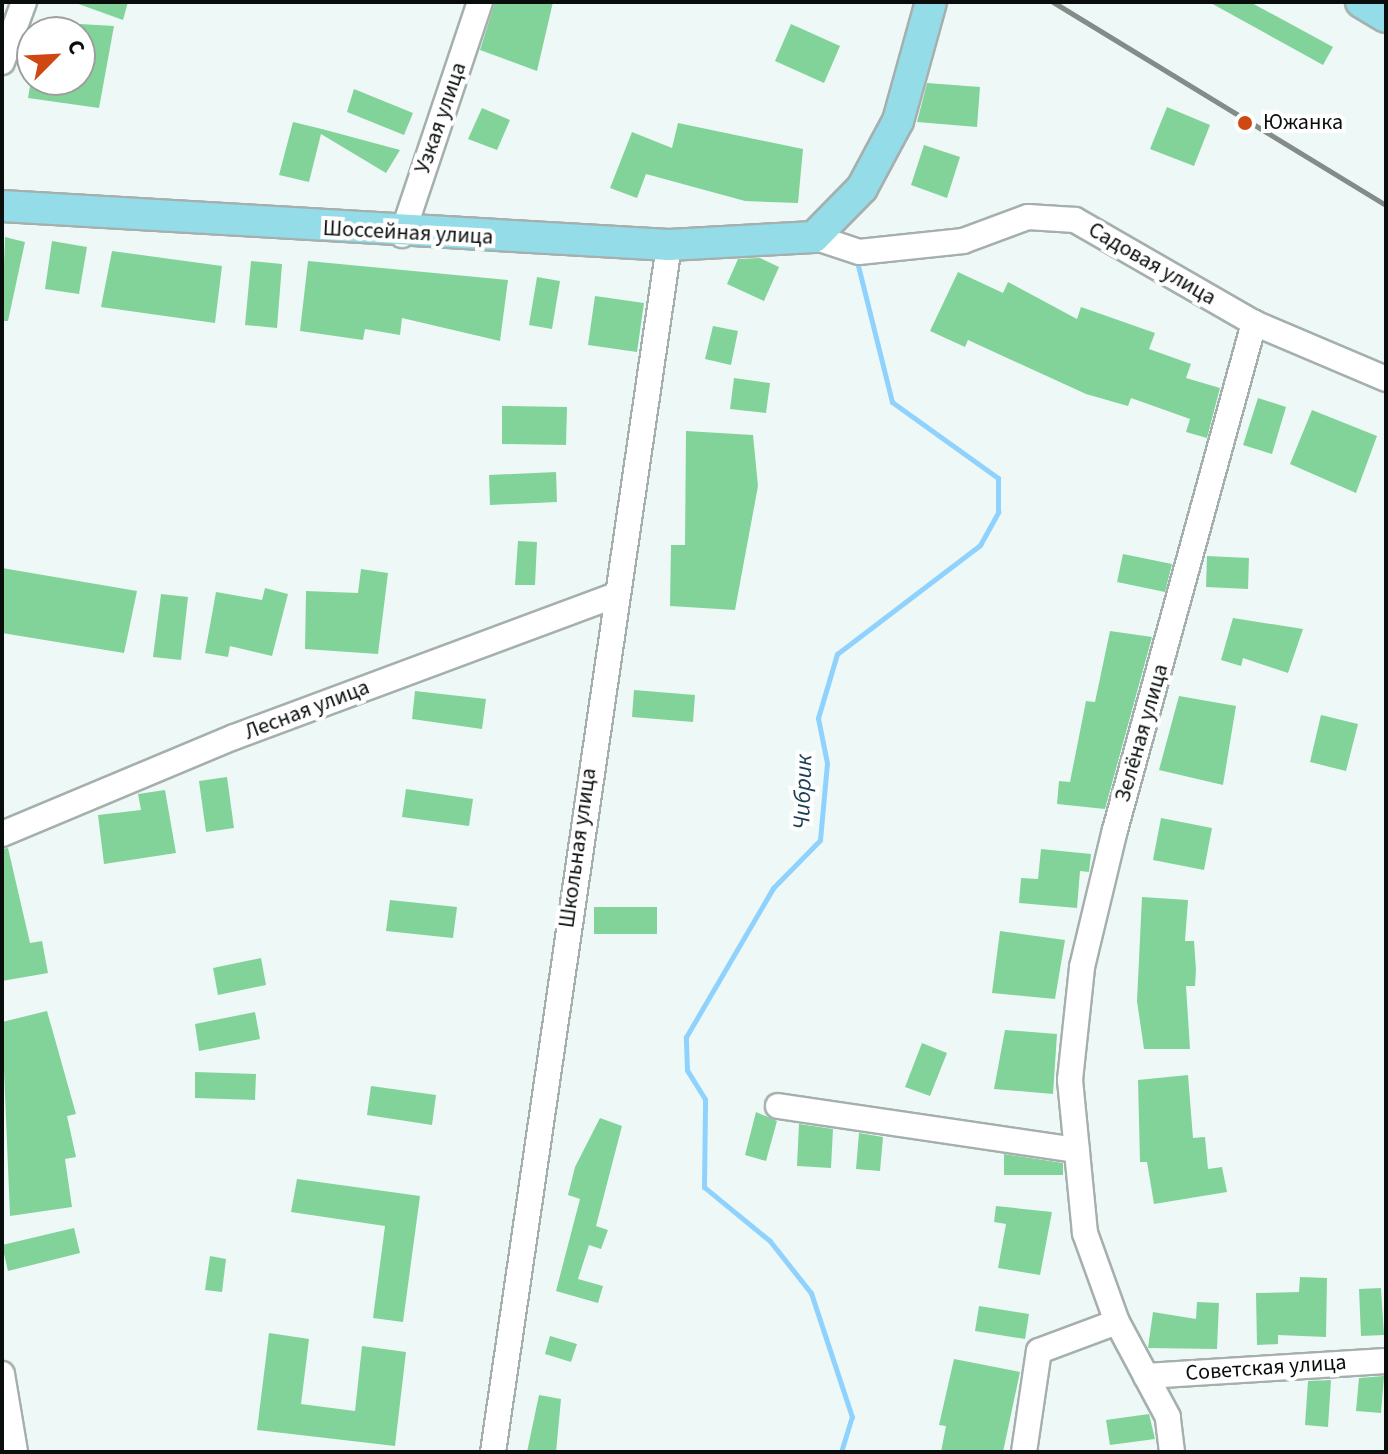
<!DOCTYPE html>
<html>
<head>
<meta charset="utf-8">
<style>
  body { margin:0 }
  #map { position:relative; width:1388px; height:1454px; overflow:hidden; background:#eef9f7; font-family:"Source Sans 3",sans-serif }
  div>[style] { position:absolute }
  .stream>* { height:5px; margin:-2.5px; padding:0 2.5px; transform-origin:2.5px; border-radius:2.5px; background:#8fd2fe }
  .building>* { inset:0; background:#82d39a }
  .roads { filter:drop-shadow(2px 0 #a5b0ae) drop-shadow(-2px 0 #a5b0ae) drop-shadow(0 2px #a5b0ae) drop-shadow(0 -2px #a5b0ae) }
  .minor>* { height:24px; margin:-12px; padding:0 12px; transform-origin:12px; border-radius:12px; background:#fff }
  .major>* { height:30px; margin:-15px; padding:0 15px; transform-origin:15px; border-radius:15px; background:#94dce8 }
  .rail>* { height:5px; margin:-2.5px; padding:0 2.5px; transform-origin:2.5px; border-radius:2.5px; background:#848c8a }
  .dots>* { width:22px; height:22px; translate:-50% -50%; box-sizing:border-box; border:4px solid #fff; border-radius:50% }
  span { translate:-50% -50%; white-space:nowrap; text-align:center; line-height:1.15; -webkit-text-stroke:8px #fff; paint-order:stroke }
  .street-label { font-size:22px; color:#090d0c }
  .poi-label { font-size:22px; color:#090d0c }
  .left { translate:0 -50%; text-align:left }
  .water-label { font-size:24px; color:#193e55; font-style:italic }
  .frame { position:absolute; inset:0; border:4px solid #090d0c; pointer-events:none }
  .north { position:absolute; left:16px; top:16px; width:80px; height:80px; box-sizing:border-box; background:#fff; border:2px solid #9d9e9e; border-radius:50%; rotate:66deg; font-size:22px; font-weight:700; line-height:32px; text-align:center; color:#090d0c }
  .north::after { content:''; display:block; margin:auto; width:28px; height:36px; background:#cf4814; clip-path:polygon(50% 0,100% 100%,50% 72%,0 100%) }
</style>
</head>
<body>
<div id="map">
  <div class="stream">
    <i style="left:841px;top:1452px;width:37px;rotate:-73deg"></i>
    <i style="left:852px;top:1417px;width:131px;rotate:-108.3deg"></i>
    <i style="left:811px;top:1293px;width:66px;rotate:-128.3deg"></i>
    <i style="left:770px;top:1241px;width:85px;rotate:-140.7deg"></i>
    <i style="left:704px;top:1187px;width:88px;rotate:-89.3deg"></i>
    <i style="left:705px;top:1099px;width:34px;rotate:-122deg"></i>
    <i style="left:687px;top:1070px;width:33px;rotate:-92deg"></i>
    <i style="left:686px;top:1037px;width:173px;rotate:-59.7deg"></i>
    <i style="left:773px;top:888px;width:67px;rotate:-45.6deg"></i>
    <i style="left:820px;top:840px;width:77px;rotate:-84.8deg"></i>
    <i style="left:827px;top:763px;width:46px;rotate:-101.3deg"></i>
    <i style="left:818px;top:718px;width:67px;rotate:-73.5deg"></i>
    <i style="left:837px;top:654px;width:180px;rotate:-37.3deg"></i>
    <i style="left:980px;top:545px;width:38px;rotate:-61deg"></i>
    <i style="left:998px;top:512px;width:34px;rotate:-90deg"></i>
    <i style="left:998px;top:478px;width:130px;rotate:-144.4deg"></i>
    <i style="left:892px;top:402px;width:140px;rotate:-104deg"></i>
  </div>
  <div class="building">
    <i style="clip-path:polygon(73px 2px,128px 2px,123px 20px)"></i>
    <i style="clip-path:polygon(495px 2px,553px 2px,537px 71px,480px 50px)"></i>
    <i style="clip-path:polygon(1209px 2px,1250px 2px,1333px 47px,1323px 65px)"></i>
    <i style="clip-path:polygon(80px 24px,114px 26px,99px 108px,28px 98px,31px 80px,80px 80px)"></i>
    <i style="clip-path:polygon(791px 24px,840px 46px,824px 83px,775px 61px)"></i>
    <i style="clip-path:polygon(927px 83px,980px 87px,977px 127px,917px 122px)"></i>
    <i style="clip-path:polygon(354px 89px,413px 113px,404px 135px,347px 112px)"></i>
    <i style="clip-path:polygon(1167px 107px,1210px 125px,1194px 166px,1150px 149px)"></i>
    <i style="clip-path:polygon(482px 108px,510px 120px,497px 150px,468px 139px)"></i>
    <i style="clip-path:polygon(293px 122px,322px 129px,400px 150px,386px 173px,321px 134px,309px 182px,279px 175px)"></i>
    <i style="clip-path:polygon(678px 123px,803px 149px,798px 203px,745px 201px,646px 174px,637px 198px,610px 188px,632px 132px,672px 148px)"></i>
    <i style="clip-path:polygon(924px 145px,960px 157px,947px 198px,911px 185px)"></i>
    <i style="clip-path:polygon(5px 237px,25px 242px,8px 321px,2px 321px)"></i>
    <i style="clip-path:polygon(52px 241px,87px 247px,79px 294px,45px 289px)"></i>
    <i style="clip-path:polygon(112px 251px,222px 266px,215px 323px,101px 307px)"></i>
    <i style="clip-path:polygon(760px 258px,779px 267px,764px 301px,727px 284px,738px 259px)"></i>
    <i style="clip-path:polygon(251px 261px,282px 264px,277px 328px,245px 325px)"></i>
    <i style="clip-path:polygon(308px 261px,508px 280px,500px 341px,402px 318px,400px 335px,365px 329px,363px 340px,300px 331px)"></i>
    <i style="clip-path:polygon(958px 272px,1003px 293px,1008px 282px,1077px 319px,1081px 307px,1155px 333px,1149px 349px,1191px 364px,1186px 378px,1220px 388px,1207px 438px,1186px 432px,1190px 419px,1131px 398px,1128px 406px,1086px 394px,968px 340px,965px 347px,930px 331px)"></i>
    <i style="clip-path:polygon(537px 277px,560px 281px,552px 329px,529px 325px)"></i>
    <i style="clip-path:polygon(595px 296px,644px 303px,637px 352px,588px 345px)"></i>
    <i style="clip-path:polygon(713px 326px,738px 331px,731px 365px,705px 359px)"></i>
    <i style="clip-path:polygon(734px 378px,770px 383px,766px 413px,730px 409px)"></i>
    <i style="clip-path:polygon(1258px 398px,1286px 407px,1272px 454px,1243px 445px)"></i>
    <i style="clip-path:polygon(502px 406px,567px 407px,566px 445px,502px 444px)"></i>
    <i style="clip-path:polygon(1312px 410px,1377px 436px,1356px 493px,1290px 464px)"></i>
    <i style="clip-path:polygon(686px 431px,753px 435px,758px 486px,735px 610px,670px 606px,671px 545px,685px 545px)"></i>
    <i style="clip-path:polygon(556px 472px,557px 502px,490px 505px,489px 475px)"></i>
    <i style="clip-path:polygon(518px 541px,537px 542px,535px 585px,515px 585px)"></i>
    <i style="clip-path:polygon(1123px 554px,1172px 564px,1165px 592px,1117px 582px)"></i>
    <i style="clip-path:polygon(1207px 556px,1249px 558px,1248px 589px,1206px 587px)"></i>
    <i style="clip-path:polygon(2px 568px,137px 591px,124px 653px,2px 633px)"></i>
    <i style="clip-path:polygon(361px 569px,388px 573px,378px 654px,305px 649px,306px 591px,358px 593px)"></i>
    <i style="clip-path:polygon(265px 588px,288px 594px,272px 656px,230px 646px,228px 657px,205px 653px,216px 592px,262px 600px)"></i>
    <i style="clip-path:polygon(161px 594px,188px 597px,181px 660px,153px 657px)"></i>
    <i style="clip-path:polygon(1233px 618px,1303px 629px,1288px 673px,1243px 658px,1241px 666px,1221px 660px)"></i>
    <i style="clip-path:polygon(1110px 631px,1152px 637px,1105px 809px,1057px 804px,1059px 781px,1070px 782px,1086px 701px,1095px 702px)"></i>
    <i style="clip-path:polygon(634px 690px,695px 695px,693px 722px,632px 717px)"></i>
    <i style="clip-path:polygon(415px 691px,486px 699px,482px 729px,412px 719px)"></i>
    <i style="clip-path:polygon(1179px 696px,1236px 706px,1223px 785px,1159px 770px)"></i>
    <i style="clip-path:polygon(1321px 715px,1358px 724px,1346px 771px,1310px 762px)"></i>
    <i style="clip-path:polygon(227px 777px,234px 828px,206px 832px,199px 781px)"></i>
    <i style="clip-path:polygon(406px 789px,473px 799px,469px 826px,402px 817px)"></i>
    <i style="clip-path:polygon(165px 790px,176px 853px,104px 864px,98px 815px,141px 810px,138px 794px)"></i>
    <i style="clip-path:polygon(1161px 818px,1212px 828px,1204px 870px,1153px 860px)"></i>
    <i style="clip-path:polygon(8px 848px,30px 943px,42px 941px,48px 973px,2px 981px,2px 849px)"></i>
    <i style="clip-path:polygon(1041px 849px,1091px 854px,1089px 872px,1080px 871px,1077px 908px,1019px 903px,1021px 878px,1038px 879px)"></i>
    <i style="clip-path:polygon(1142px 897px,1188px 900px,1185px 941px,1194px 941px,1196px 970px,1195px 986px,1186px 986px,1190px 1049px,1144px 1049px,1137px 1001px)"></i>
    <i style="clip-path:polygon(390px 900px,457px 907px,453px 938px,386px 931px)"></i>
    <i style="clip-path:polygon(594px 907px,657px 907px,657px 934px,594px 934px)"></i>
    <i style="clip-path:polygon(1000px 931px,1065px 940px,1055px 999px,992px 993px)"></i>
    <i style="clip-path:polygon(261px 958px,266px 985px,218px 995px,213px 968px)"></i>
    <i style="clip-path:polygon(47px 1011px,76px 1114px,67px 1116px,76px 1157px,65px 1159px,72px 1207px,10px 1216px,2px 1022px)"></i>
    <i style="clip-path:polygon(255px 1012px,260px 1039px,199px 1051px,195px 1024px)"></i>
    <i style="clip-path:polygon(1005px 1030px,1057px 1034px,1053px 1094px,994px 1089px)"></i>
    <i style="clip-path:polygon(922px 1043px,947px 1053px,930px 1096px,905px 1087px)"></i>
    <i style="clip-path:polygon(195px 1072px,256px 1074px,255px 1100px,195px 1098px)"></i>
    <i style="clip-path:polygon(1188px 1075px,1193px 1138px,1205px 1137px,1208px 1169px,1222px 1167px,1227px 1192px,1154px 1204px,1147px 1162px,1140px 1162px,1138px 1080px)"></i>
    <i style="clip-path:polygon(371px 1086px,436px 1095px,432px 1125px,367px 1115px)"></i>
    <i style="clip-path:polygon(756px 1112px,777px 1121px,766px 1161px,745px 1155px)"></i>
    <i style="clip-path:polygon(600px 1118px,622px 1126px,596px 1226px,608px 1230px,601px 1249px,589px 1245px,578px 1279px,603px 1286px,598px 1303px,556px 1291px,580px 1199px,568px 1195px,575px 1167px)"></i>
    <i style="clip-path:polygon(799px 1124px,833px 1129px,831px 1168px,797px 1166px)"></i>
    <i style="clip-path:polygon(859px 1133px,883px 1137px,880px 1171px,856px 1169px)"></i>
    <i style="clip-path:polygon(1004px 1154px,1063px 1163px,1063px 1175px,1004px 1175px)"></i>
    <i style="clip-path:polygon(297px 1179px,420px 1196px,403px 1322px,373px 1318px,385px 1226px,291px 1212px)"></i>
    <i style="clip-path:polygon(996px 1206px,1052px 1212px,1040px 1275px,998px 1268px,1006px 1224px,994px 1222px)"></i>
    <i style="clip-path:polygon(74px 1228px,80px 1253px,8px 1271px,2px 1245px)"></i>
    <i style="clip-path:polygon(210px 1256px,226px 1259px,222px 1292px,205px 1290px)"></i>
    <i style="clip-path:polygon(1300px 1277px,1327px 1278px,1326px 1337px,1278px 1335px,1278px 1344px,1257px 1345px,1256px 1293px,1299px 1292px)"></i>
    <i style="clip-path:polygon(1381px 1288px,1384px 1335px,1361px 1336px,1359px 1289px)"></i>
    <i style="clip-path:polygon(1197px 1302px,1219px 1303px,1217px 1349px,1148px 1348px,1153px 1312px,1196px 1319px)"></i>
    <i style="clip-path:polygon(979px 1306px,1029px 1314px,1025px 1339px,975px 1331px)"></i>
    <i style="clip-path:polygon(269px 1333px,309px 1339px,301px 1404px,355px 1411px,362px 1346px,406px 1352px,395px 1446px,257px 1430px)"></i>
    <i style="clip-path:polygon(550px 1336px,577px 1344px,571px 1362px,545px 1354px)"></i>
    <i style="clip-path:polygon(954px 1359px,1020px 1372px,1003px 1452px,941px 1452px,946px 1426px,939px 1425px)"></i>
    <i style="clip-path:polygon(1384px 1376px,1381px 1413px,1356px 1411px,1359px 1378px)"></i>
    <i style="clip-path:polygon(1331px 1380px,1328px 1427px,1305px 1425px,1308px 1381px)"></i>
    <i style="clip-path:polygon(539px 1395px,561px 1399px,556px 1452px,527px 1452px)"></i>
    <i style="clip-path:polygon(1149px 1414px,1155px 1439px,1110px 1445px,1106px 1420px)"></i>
  </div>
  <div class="roads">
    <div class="minor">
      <i style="left:2px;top:62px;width:64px;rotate:-69.9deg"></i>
      <i style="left:402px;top:235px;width:246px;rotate:-71.5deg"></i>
      <i style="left:814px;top:237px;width:47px;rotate:18.4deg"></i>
      <i style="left:859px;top:252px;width:105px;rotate:-6deg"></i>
      <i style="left:963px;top:241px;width:69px;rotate:-20.3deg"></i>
      <i style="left:1028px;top:217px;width:47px;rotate:3.7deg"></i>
      <i style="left:1075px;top:220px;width:207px;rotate:29.9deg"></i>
      <i style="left:1254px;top:323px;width:143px;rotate:23deg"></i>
      <i style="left:2px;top:834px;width:251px;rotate:-22.7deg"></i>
      <i style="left:234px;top:737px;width:407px;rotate:-20.4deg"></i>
      <i style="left:778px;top:1106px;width:302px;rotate:8.4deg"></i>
      <i style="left:2px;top:1374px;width:79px;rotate:80.5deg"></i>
      <i style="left:1146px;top:1376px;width:240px;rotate:-3.6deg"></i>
      <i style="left:493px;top:1452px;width:1220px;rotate:-81.7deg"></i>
      <i style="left:1024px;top:1452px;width:102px;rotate:-81.6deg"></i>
      <i style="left:1039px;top:1351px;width:83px;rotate:-20.4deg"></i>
      <i style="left:1172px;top:1452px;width:35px;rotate:-97deg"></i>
      <i style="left:1168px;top:1417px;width:108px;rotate:-118.2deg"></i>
      <i style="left:1117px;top:1322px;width:95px;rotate:-109.8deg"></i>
      <i style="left:1085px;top:1233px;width:154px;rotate:-95.6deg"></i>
      <i style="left:1070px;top:1080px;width:114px;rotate:-83.9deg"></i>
      <i style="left:1082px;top:967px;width:141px;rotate:-76.5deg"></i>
      <i style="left:1115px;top:830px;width:526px;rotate:-74.67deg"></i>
    </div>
    <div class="major">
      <i style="left:1361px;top:2px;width:29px;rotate:31deg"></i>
      <i style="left:2px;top:206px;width:668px;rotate:3.35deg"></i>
      <i style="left:669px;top:245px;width:145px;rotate:-3.2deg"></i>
      <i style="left:814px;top:237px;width:69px;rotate:-45.6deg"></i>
      <i style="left:862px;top:188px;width:76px;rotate:-61.8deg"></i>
      <i style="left:898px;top:121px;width:123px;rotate:-74.5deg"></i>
    </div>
  </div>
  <div class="rail">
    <i style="left:1053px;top:2px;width:390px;rotate:31.4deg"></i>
  </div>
  <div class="dots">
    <i style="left:1245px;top:123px;background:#cf4814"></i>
  </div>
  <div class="street-label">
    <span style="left:441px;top:118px;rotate:-71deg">Узкая улица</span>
    <span style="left:408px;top:233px;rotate:3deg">Шоссейная улица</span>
    <span style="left:1152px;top:264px;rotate:30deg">Садовая улица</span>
    <span style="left:307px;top:710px;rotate:-21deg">Лесная улица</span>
    <span style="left:1142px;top:733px;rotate:-74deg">Зелёная улица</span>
    <span style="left:578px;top:848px;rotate:-82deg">Школьная улица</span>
    <span style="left:1266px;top:1368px;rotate:-4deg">Советская улица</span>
  </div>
  <div class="poi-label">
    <span class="left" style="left:1263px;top:123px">Южанка</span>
  </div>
  <div class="water-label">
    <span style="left:803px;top:792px;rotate:-88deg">Чибрик</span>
  </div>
  <div class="frame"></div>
  <div class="north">С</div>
</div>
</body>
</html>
